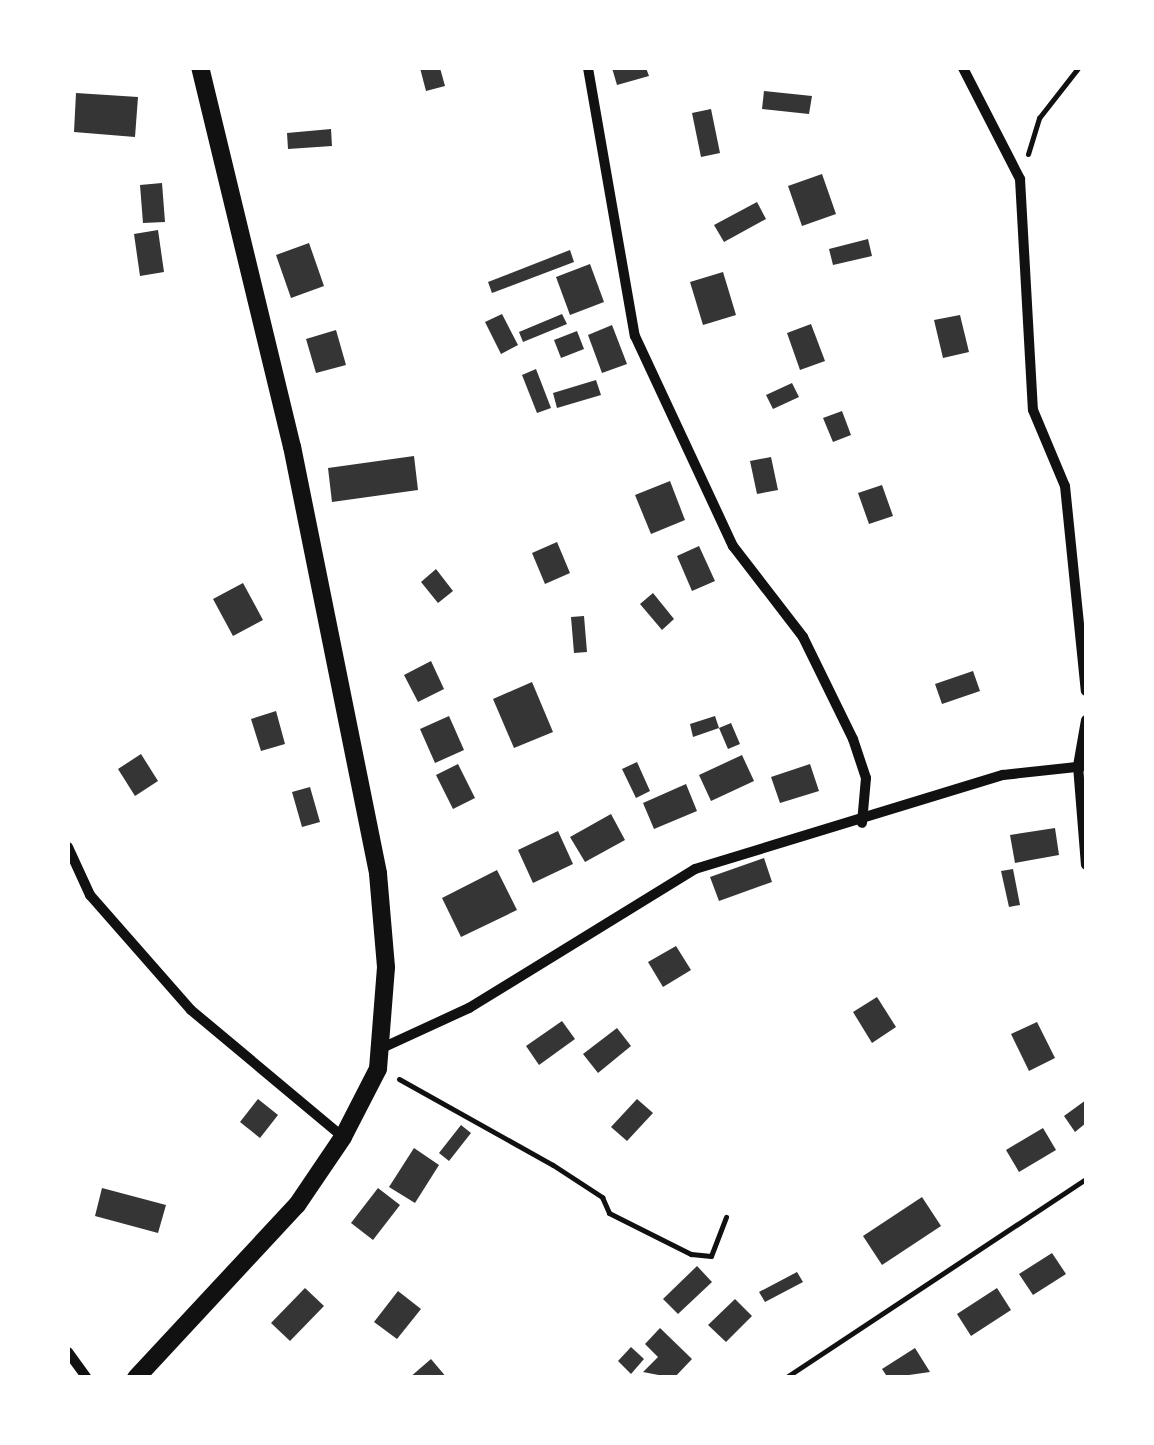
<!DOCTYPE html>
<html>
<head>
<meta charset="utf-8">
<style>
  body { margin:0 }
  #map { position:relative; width:1154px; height:1445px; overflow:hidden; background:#fff; font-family:Mulish,sans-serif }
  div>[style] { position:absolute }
  .building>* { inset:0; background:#353535 }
  .path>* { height:5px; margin:-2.5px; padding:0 2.5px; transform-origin:2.5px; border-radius:2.5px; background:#111 }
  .minor>* { height:10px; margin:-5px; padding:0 5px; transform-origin:5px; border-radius:5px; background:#111 }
  .tertiary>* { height:18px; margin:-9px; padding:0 9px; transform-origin:9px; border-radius:9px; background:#111 }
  span { translate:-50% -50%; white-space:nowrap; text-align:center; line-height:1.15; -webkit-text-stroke:9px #fff; paint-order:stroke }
  .frame { position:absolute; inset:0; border:70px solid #fff; pointer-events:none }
</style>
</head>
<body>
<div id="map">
  <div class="building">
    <i style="clip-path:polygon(420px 68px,440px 68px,445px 86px,426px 91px)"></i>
    <i style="clip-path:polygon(612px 68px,646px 68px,649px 76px,617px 85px)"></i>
    <i style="clip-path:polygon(764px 91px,812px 96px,809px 114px,762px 109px)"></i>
    <i style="clip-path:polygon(76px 93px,138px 97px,135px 137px,74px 132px)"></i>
    <i style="clip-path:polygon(711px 109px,720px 153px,701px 157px,692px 113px)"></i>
    <i style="clip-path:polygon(331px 129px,332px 146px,288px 149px,287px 133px)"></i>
    <i style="clip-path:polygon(822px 174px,836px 214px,802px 226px,788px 186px)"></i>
    <i style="clip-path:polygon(162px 183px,165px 222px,143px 223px,140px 185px)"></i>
    <i style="clip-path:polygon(757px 202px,766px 219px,724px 242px,714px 225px)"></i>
    <i style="clip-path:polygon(158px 230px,164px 272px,140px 276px,134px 234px)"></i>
    <i style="clip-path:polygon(868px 239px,872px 256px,833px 265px,829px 249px)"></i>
    <i style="clip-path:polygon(309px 243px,324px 286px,291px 298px,276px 255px)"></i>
    <i style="clip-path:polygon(570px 250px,574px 262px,492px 293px,488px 282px)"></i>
    <i style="clip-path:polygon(590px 264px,604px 302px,570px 315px,556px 277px)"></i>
    <i style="clip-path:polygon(723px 272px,736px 315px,703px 325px,690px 282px)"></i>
    <i style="clip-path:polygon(502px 314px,518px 345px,501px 354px,485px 322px)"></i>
    <i style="clip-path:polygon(562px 314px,567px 324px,523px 342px,519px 332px)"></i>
    <i style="clip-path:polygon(960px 315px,969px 352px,943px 358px,934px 320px)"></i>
    <i style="clip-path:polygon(811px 324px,825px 361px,800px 370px,787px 333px)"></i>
    <i style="clip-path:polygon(612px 325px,627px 364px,602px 373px,588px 335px)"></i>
    <i style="clip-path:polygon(336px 330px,346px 365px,316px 373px,306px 339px)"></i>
    <i style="clip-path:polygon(577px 331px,584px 349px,561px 358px,554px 340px)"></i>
    <i style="clip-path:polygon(536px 369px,551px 408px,537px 413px,522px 375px)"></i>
    <i style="clip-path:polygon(596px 380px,601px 395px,557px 408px,553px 393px)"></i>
    <i style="clip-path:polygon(792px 383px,799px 397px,773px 409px,766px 395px)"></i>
    <i style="clip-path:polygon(842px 411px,851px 435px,833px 442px,823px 418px)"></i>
    <i style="clip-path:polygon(414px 456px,418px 490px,332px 502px,328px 468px)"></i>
    <i style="clip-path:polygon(771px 457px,778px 490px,757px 494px,750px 461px)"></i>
    <i style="clip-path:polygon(670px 481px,685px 520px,651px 534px,635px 495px)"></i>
    <i style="clip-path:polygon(882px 485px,893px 516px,869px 524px,858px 493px)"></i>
    <i style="clip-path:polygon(557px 542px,570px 573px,545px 584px,532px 553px)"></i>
    <i style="clip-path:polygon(699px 546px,715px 581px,692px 591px,677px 556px)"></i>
    <i style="clip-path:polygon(436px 569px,453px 591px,438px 603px,421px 582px)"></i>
    <i style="clip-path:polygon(243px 583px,263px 620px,233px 636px,213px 599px)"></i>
    <i style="clip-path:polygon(653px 593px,674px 619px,662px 630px,640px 604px)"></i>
    <i style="clip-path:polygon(584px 616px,587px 652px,574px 653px,571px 617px)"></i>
    <i style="clip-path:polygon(431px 661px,444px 689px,418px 702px,404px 675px)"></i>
    <i style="clip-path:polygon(973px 671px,980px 691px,942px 704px,935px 684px)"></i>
    <i style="clip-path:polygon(532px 682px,553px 732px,514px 748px,493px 699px)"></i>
    <i style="clip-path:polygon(276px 711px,285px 744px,261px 751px,251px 719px)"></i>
    <i style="clip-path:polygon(449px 716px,464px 750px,435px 763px,420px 729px)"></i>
    <i style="clip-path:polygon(715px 716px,719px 728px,731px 723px,740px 744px,728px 749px,719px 728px,693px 737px,690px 724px)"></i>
    <i style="clip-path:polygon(141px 754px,158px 781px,135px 796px,118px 769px)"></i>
    <i style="clip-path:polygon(742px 755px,754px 781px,711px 801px,699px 775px)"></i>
    <i style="clip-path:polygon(637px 762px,650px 791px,636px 798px,622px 769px)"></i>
    <i style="clip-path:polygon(458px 764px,475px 798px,453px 809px,436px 775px)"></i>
    <i style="clip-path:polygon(810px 764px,819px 791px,780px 803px,771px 777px)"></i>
    <i style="clip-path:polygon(686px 784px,697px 811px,654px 829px,643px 803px)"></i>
    <i style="clip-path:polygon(310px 787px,320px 822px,302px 827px,292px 792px)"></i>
    <i style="clip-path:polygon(611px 814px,625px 840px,585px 862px,570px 837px)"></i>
    <i style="clip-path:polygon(1055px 828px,1059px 855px,1015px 863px,1010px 835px)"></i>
    <i style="clip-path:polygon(558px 831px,573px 864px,533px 883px,518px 850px)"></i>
    <i style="clip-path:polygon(764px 858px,772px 882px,719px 901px,710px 877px)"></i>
    <i style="clip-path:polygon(1013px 869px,1020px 905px,1009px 907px,1001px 871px)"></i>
    <i style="clip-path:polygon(497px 870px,517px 910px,461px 937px,442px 898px)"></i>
    <i style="clip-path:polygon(676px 946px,691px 970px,663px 987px,648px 962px)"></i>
    <i style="clip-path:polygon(877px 997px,896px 1027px,872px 1043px,853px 1012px)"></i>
    <i style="clip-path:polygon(562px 1021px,575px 1039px,539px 1065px,526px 1046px)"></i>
    <i style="clip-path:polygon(1037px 1022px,1055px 1058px,1029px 1071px,1011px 1034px)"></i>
    <i style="clip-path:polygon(617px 1028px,631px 1046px,598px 1073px,583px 1054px)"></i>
    <i style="clip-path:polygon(258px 1099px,278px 1115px,260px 1138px,240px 1122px)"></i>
    <i style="clip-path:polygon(637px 1099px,653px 1113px,627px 1141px,611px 1127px)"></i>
    <i style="clip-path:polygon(1086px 1100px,1086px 1123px,1075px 1132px,1064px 1116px)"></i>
    <i style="clip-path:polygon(461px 1125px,471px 1133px,449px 1161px,439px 1153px)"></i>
    <i style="clip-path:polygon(1043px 1128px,1056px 1150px,1019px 1172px,1006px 1150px)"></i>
    <i style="clip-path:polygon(414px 1148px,439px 1165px,415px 1203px,389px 1187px)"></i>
    <i style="clip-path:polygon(102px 1188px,166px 1205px,158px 1233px,95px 1216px)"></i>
    <i style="clip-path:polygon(378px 1188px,400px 1205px,373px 1240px,351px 1223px)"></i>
    <i style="clip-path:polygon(922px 1197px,941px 1226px,882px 1265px,863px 1236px)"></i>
    <i style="clip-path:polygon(1052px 1253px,1066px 1274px,1033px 1295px,1019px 1274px)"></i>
    <i style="clip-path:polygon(697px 1266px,712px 1282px,678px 1314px,663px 1299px)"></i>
    <i style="clip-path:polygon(797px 1272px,803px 1282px,765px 1302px,759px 1292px)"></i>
    <i style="clip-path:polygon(305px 1288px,324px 1306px,290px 1341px,271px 1323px)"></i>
    <i style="clip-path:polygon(997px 1288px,1011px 1310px,971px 1336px,957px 1314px)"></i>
    <i style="clip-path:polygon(398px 1291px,421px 1309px,397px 1339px,374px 1322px)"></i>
    <i style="clip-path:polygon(735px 1299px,752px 1316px,726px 1342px,708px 1325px)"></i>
    <i style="clip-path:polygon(660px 1328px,692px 1359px,674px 1378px,643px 1372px,658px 1357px,645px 1344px)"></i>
    <i style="clip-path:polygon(631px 1347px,644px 1359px,631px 1374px,618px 1361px)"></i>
    <i style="clip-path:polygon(915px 1348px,930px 1372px,888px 1378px,882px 1369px)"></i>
    <i style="clip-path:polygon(431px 1359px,447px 1378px,409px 1378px)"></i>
  </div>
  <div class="path">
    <i style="left:1028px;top:154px;width:38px;rotate:-73deg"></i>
    <i style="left:1039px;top:118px;width:63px;rotate:-52deg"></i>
    <i style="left:399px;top:1079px;width:176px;rotate:29.2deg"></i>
    <i style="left:553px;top:1165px;width:59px;rotate:33.1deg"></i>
    <i style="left:602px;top:1197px;width:17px;rotate:66deg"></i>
    <i style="left:609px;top:1213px;width:92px;rotate:26.6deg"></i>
    <i style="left:691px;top:1254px;width:20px;rotate:6deg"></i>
    <i style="left:711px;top:1256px;width:42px;rotate:-69deg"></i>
    <i style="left:785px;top:1378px;width:361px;rotate:-33.5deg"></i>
  </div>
  <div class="minor">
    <i style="left:588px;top:68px;width:272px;rotate:80.1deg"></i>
    <i style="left:635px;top:336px;width:232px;rotate:65deg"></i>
    <i style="left:733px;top:546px;width:115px;rotate:52.4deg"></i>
    <i style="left:803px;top:637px;width:114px;rotate:63.9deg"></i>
    <i style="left:853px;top:739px;width:41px;rotate:71.6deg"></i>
    <i style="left:866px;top:778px;width:45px;rotate:95.1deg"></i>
    <i style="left:963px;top:68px;width:125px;rotate:62.8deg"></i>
    <i style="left:1020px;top:179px;width:231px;rotate:86.8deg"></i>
    <i style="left:1033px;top:410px;width:82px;rotate:67.2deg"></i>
    <i style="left:1065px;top:486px;width:206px;rotate:84.2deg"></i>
    <i style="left:1086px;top:720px;width:47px;rotate:99.9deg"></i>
    <i style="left:1078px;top:766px;width:99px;rotate:85.4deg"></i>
    <i style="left:68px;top:847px;width:53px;rotate:65.4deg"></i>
    <i style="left:90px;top:895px;width:153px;rotate:48.7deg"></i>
    <i style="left:191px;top:1010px;width:198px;rotate:39.9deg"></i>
    <i style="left:382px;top:1048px;width:96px;rotate:-24.7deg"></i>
    <i style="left:469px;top:1008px;width:265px;rotate:-31.6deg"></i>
    <i style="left:695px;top:869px;width:322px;rotate:-17deg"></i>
    <i style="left:1003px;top:775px;width:83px;rotate:-6.2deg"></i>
    <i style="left:68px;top:1352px;width:32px;rotate:54deg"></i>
  </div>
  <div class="tertiary">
    <i style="left:136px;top:1378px;width:236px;rotate:-47.1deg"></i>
    <i style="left:297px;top:1205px;width:82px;rotate:-55.9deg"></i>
    <i style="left:343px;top:1137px;width:76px;rotate:-62.8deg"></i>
    <i style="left:378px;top:1069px;width:102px;rotate:-85.5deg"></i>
    <i style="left:386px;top:967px;width:94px;rotate:-94.9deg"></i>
    <i style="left:378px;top:873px;width:435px;rotate:-101.4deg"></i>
    <i style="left:292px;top:447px;width:390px;rotate:-103.6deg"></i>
  </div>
  <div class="frame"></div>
</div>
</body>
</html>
